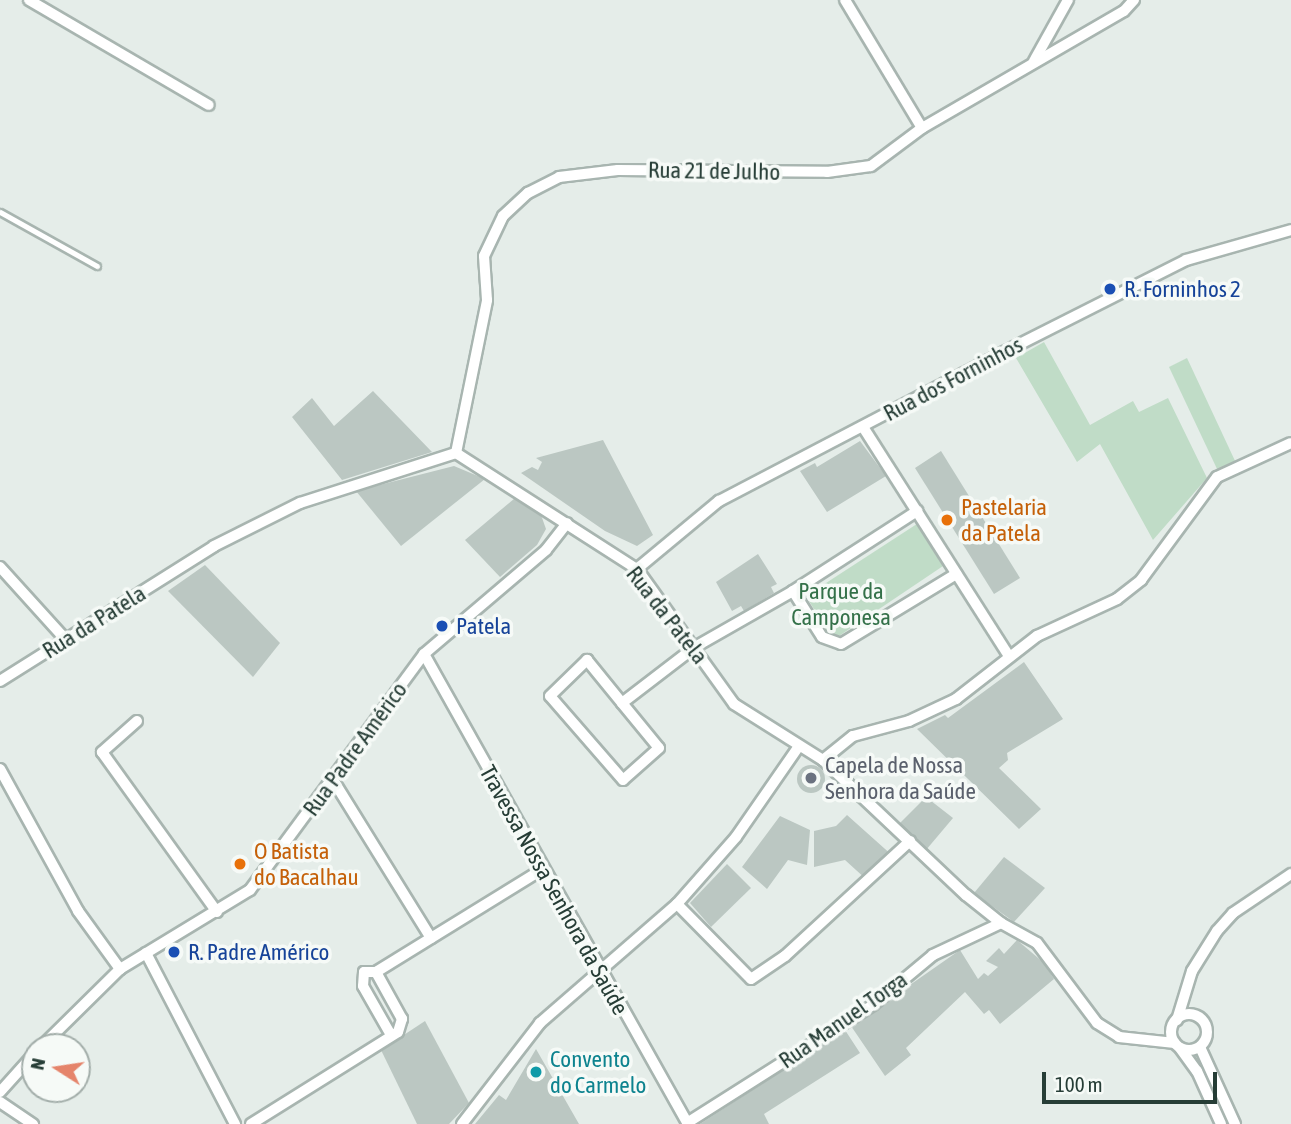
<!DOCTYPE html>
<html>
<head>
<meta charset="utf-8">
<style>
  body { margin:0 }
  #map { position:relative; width:1291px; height:1124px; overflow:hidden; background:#e5ede9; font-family:"Asap Condensed",sans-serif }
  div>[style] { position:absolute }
  .green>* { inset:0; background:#c0dcc7 }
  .building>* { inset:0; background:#bbc7c2 }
  .round { border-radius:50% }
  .roads { filter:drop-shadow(2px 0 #a8b5b0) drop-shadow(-2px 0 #a8b5b0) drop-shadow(0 2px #a8b5b0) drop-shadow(0 -2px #a8b5b0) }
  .service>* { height:5px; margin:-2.5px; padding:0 2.5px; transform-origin:2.5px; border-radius:2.5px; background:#fff }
  .minor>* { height:10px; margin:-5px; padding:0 5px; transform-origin:5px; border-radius:5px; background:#fff }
  .minor>.ring { margin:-5px; padding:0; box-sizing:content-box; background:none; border:10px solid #fff; border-radius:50% }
  .dots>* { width:19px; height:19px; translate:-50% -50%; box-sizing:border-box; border:4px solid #f6faf7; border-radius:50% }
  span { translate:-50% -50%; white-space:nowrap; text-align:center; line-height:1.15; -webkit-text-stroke:7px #f6faf7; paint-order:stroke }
  .street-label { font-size:23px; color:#263d36 }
  .transit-label { font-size:23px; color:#164399 }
  .left { translate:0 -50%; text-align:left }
  .food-label { font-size:23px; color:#c56008 }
  .park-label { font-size:23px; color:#347149 }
  .worship-label { font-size:23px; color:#5b616d }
  .culture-label { font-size:23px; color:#0d838f }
  .north { position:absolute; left:21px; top:1033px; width:70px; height:70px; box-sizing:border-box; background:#f6faf7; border:2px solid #a3aeaa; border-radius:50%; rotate:282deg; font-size:19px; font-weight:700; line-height:28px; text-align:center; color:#263d36 }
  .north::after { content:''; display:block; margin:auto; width:24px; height:32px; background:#e5846b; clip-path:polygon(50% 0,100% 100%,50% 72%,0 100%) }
  .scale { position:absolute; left:1042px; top:1072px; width:175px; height:32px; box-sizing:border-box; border:4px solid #263d36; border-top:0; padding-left:9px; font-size:21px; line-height:24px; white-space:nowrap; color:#263d36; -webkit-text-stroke:5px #f6faf7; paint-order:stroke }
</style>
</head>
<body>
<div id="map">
  <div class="green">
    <i style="clip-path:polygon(1044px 342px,1090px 425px,1133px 401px,1139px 412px,1168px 398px,1207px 478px,1153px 540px,1100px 444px,1077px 462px,1016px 358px)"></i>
    <i style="clip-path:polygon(1187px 358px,1236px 463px,1218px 471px,1169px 367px)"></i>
    <i style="clip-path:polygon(923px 520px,949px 562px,839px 636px,829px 634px,806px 596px)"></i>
  </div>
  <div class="building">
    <i style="clip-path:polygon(373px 391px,432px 452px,342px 480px,292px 417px,312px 398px,334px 426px)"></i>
    <i style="clip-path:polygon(603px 440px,653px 535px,637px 546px,605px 531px,521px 473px,532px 467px,538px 470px,542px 462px,536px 458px)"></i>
    <i style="clip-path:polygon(860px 441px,886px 476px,827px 512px,800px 471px,815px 463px,817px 467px)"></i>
    <i style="clip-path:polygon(941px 451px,1020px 578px,994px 594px,915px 468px)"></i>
    <i style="clip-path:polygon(454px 466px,485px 479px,401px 546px,356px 491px)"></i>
    <i style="clip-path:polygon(515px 498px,541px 515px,546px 529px,537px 545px,500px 577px,465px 540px)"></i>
    <i style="clip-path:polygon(758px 554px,777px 584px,771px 587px,774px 593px,744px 611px,741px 606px,732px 611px,716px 582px)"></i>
    <i style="clip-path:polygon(205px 565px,280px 643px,253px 677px,168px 591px)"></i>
    <i style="clip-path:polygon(1024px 662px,1063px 719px,1007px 753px,1008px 760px,999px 768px,1041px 809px,1019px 829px,917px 729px,945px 715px,948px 718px)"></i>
    <i class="round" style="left:797px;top:765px;width:28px;height:28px"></i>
    <i style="clip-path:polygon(926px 797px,953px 818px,926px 850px,898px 825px)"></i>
    <i style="clip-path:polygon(847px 815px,894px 857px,867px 880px,845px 860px,814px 867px,814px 831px,836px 826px)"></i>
    <i style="clip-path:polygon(780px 816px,810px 830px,807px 865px,788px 860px,767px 889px,742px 867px)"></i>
    <i style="clip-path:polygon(1004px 857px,1045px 888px,1014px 922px,974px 893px)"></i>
    <i style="clip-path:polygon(727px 864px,751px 888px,711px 927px,690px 903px)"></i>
    <i style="clip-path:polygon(1017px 940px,1044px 963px,1054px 979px,1000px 1024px,989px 1010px,984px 1014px,965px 992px,906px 1048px,911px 1055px,885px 1076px,851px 1026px,960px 950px,978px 979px,984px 973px,988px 976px,998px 967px,986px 961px,999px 948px,1004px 954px)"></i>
    <i style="clip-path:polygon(425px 1021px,469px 1103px,449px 1124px,417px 1124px,381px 1050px)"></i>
    <i style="clip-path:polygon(845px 1030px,860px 1053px,764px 1114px,769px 1124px,700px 1124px)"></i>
    <i style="clip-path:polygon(536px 1049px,579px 1124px,475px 1124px,499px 1095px,506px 1100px)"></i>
  </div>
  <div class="roads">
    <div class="service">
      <i style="left:0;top:212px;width:111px;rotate:29.1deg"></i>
    </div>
    <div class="minor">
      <i style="left:29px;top:0;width:208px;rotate:30.3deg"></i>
      <i style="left:845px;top:0;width:149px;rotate:59deg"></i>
      <i style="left:1034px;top:61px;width:70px;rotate:-60.9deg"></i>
      <i style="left:863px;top:427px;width:272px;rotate:57.5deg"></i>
      <i style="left:456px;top:453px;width:156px;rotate:-78.5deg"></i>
      <i style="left:487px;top:300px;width:44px;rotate:-93.9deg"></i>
      <i style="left:484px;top:256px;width:44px;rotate:-64.6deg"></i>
      <i style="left:503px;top:216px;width:34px;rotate:-43deg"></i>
      <i style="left:528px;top:193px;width:35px;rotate:-27deg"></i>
      <i style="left:559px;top:177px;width:59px;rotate:-6.8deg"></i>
      <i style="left:618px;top:170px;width:209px;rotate:0.5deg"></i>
      <i style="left:827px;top:172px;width:44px;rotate:-7.8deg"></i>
      <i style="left:871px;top:166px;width:64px;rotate:-36.7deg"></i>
      <i style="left:922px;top:128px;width:233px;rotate:-30.1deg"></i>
      <i style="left:1124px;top:11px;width:15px;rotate:-48deg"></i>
      <i style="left:0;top:567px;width:98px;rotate:47.9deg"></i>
      <i style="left:637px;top:569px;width:107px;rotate:-39.7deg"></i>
      <i style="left:719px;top:501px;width:319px;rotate:-27.6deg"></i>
      <i style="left:1002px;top:353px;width:206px;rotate:-26.8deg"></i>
      <i style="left:1186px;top:260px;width:109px;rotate:-15.9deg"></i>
      <i style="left:793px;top:591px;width:54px;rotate:57.8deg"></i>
      <i style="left:822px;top:637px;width:20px;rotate:20deg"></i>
      <i style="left:841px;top:644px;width:135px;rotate:-31.3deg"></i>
      <i style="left:424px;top:654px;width:539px;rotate:60.68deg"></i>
      <i style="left:0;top:681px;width:253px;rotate:-32.2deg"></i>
      <i style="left:214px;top:546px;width:96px;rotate:-26.6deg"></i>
      <i style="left:300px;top:503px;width:164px;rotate:-17.8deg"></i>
      <i style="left:456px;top:453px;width:215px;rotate:32.7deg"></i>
      <i style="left:637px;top:569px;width:166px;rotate:54.3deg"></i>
      <i style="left:734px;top:704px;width:105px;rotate:32.2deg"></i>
      <i style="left:823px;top:760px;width:197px;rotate:43.4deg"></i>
      <i style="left:966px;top:895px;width:45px;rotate:38.7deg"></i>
      <i style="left:1001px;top:923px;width:41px;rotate:29.1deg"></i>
      <i style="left:1037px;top:943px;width:100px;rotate:53.1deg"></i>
      <i style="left:1097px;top:1023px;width:26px;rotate:32deg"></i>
      <i style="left:1119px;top:1037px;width:56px;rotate:6.1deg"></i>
      <i style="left:622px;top:703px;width:58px;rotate:50.6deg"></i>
      <i style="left:659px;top:748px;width:48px;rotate:138.4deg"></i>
      <i style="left:623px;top:780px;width:111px;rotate:-131deg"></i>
      <i style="left:550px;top:696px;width:52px;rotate:-44.2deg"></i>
      <i style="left:587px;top:660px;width:55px;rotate:50.9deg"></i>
      <i style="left:622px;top:703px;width:92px;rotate:-37.5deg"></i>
      <i style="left:695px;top:647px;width:113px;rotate:-29.7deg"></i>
      <i style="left:793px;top:591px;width:148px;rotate:-32.8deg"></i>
      <i style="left:137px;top:721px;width:47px;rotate:138.5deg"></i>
      <i style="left:102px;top:752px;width:197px;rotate:54.3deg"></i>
      <i style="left:823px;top:760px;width:38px;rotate:-39deg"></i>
      <i style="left:853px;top:736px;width:58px;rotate:-15deg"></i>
      <i style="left:909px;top:721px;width:52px;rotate:-25.1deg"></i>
      <i style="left:956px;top:699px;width:103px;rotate:-37.9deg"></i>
      <i style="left:1037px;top:636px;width:88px;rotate:-24.8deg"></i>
      <i style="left:1117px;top:599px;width:31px;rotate:-38deg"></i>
      <i style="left:1141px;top:580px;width:128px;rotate:-53.6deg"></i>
      <i style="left:1217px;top:477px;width:81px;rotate:-24.7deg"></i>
      <i style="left:0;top:769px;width:162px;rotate:61.2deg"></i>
      <i style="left:78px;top:911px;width:72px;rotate:54.1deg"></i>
      <i style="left:333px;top:780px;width:186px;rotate:58.2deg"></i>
      <i style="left:677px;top:904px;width:105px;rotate:45.4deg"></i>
      <i style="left:751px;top:979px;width:41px;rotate:-34.1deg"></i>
      <i style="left:785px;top:956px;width:170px;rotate:-42.6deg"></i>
      <i style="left:146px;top:953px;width:193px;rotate:62.5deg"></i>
      <i style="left:376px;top:972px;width:12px;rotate:180deg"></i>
      <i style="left:364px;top:972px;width:14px;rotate:94deg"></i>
      <i style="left:363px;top:986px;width:56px;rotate:60.3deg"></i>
      <i class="ring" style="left:1171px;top:1014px;width:26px;height:26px"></i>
      <i style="left:1177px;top:1020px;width:51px;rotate:-73deg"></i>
      <i style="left:1192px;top:971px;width:47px;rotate:-58deg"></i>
      <i style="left:1217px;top:931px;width:24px;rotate:-48deg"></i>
      <i style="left:1233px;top:913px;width:70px;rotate:-33.9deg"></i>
      <i style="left:41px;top:1047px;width:111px;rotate:-44.6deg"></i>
      <i style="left:120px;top:969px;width:152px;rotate:-31.3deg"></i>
      <i style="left:250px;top:890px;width:293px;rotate:-53.6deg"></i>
      <i style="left:424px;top:654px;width:160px;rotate:-40.4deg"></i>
      <i style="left:546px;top:550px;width:34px;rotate:-52deg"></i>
      <i style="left:1200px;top:1047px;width:85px;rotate:65.6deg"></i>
      <i style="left:1180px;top:1048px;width:29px;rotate:54deg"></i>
      <i style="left:1197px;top:1071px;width:58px;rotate:65.6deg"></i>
      <i style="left:0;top:1092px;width:52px;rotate:-48.1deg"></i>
      <i style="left:0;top:1102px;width:40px;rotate:34deg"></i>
      <i style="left:687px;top:1123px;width:220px;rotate:-32.4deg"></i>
      <i style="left:873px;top:1005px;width:78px;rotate:-39.8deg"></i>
      <i style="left:933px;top:955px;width:75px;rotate:-25.2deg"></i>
      <i style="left:251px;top:1124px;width:173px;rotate:-32deg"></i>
      <i style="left:398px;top:1032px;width:14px;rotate:-73deg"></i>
      <i style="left:402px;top:1019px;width:54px;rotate:-119deg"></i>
      <i style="left:376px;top:972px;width:194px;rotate:-31.7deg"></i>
      <i style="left:462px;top:1124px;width:128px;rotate:-52.3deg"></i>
      <i style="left:540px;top:1023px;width:181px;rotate:-41deg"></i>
      <i style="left:677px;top:904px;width:89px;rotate:-48.6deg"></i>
      <i style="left:736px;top:837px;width:111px;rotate:-55.3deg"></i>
    </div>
  </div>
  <div class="dots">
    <i style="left:1110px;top:289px;background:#1a4fb4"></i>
    <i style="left:947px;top:520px;background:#e8710a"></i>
    <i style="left:442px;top:626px;background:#1a4fb4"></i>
    <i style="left:811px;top:778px;background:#6b7280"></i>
    <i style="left:240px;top:864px;background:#e8710a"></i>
    <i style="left:174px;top:952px;background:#1a4fb4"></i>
    <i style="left:536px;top:1072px;background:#0f9aa8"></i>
  </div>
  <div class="street-label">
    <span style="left:714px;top:171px;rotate:1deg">Rua 21 de Julho</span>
    <span style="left:953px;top:379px;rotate:-28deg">Rua dos Forninhos</span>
    <span style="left:667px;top:615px;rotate:52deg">Rua da Patela</span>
    <span style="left:94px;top:622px;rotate:-32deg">Rua da Patela</span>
    <span style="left:355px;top:749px;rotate:-54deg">Rua Padre Américo</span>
    <span style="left:554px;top:890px;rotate:61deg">Travessa Nossa Senhora da Saúde</span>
    <span style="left:843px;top:1020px;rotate:-35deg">Rua Manuel Torga</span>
  </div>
  <div class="transit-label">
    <span class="left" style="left:1124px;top:289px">R. Forninhos 2</span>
    <span class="left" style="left:456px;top:626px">Patela</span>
    <span class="left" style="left:188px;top:952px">R. Padre Américo</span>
  </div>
  <div class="food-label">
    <span class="left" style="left:961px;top:520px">Pastelaria<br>da Patela</span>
    <span class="left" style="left:254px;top:864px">O Batista<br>do Bacalhau</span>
  </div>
  <div class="park-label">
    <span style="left:841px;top:604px">Parque da<br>Camponesa</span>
  </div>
  <div class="worship-label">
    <span class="left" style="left:825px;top:778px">Capela de Nossa<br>Senhora da Saúde</span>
  </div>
  <div class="culture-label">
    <span class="left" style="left:550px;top:1072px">Convento<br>do Carmelo</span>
  </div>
  <div class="north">N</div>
  <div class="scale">100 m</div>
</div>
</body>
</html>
